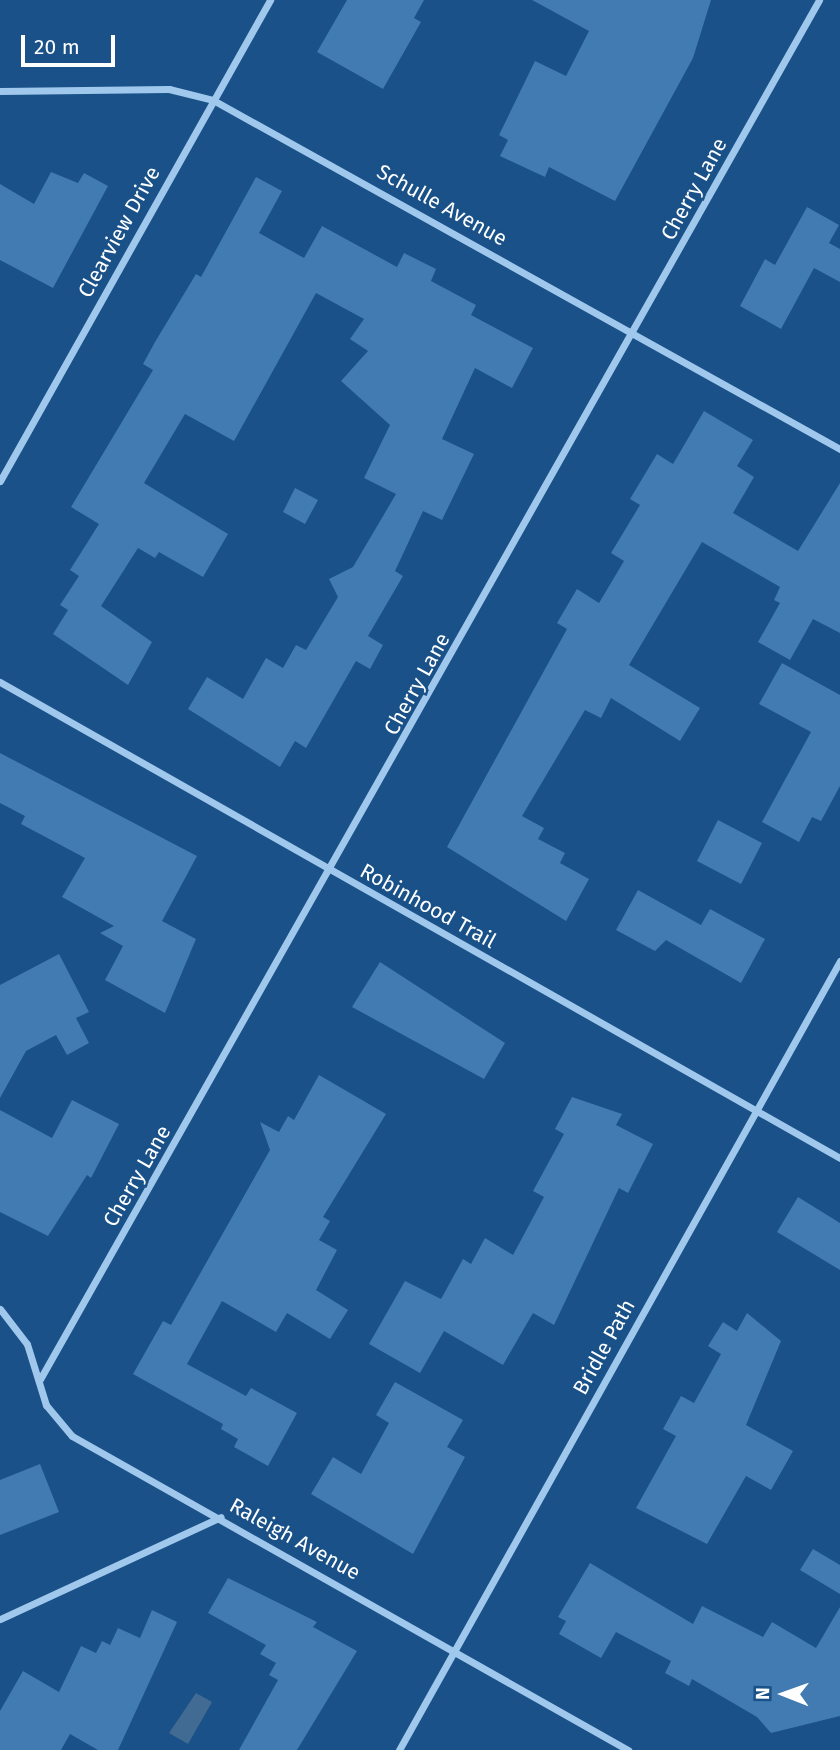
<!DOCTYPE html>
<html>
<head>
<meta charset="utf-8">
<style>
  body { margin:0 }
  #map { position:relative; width:840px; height:1750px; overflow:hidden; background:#195188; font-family:"Fira Sans",sans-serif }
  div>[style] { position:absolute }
  .water>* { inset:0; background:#426b93 }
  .building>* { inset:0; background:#417bb1 }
  .street>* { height:7px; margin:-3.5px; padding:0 3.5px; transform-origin:3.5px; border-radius:3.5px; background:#a0c8ed }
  span { translate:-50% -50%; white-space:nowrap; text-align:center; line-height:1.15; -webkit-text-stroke:5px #195188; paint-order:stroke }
  .street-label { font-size:21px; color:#fff }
  .north { position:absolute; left:749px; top:1659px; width:70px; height:70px; -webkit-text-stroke:5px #195188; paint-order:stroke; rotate:271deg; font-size:19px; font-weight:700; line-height:28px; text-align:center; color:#fff }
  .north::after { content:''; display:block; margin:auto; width:24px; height:32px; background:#fff; clip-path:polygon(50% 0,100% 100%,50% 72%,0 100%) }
  .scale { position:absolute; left:21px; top:35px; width:94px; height:32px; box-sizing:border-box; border:4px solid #fff; border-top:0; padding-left:9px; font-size:21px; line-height:24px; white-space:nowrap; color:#fff; -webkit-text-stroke:5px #195188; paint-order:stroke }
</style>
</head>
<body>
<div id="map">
  <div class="water">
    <i style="clip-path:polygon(196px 1693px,212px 1702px,188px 1744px,169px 1733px)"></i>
  </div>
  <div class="building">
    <i style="clip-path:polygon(347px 0,424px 0,414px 18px,421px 22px,383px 89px,317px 52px)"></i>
    <i style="clip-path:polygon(532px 0,711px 0,693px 58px,615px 201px,549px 167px,545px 177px,500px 156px,508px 140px,499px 135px,535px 61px,566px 76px,589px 31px)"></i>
    <i style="clip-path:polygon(51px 172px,78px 183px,84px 173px,108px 186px,53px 288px,0 260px,0 184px,34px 204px)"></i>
    <i style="clip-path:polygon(256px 177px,282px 191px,259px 233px,304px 258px,322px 226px,397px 267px,404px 253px,436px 269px,431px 281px,476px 305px,471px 315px,533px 348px,512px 388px,475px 368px,442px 439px,474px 454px,442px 520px,423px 511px,395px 571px,403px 576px,368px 636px,383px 645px,370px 669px,356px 661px,306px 748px,295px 741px,280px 767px,188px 709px,207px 677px,243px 699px,266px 658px,283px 668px,296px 645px,306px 650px,338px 597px,329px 579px,353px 567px,396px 494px,364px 478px,390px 425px,341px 381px,368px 351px,350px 339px,364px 319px,316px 293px,234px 441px,185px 414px,144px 483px,228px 534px,203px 577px,159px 552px,155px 558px,138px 548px,101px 606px,152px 642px,128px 685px,53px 634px,68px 610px,60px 605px,79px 576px,70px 570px,99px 524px,71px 507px,153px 370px,143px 364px,155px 342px,196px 274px,201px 277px)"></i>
    <i style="clip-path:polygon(807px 207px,839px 225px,829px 243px,840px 249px,840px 282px,814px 268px,781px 329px,740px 306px,765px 259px,775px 265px)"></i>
    <i style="clip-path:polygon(704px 411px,753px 440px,737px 466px,754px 477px,733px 513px,798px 551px,840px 483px,840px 633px,813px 619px,790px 660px,758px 642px,780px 603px,774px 600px,780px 587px,702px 542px,629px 665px,700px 708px,680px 741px,611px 698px,601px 718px,585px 710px,522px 816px,544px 828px,538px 839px,565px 853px,560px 863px,589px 879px,566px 921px,447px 847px,567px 629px,557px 623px,577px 589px,599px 603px,624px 561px,611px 553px,640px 505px,630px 499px,657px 454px,673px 464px)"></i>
    <i style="clip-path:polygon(295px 488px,318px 500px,305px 524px,283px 512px)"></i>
    <i style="clip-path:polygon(782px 663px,840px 695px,840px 786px,821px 821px,812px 817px,799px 842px,762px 822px,811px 732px,759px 704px)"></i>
    <i style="clip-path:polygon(0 753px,197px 856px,162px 921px,196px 939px,165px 1013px,105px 980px,123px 946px,100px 933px,114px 926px,62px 897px,85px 858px,21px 824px,25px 816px,0 803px)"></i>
    <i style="clip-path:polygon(718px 820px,762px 843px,741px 884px,697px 861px)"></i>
    <i style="clip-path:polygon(638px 890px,701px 925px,710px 909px,765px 939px,741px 983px,666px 940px,655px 951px,616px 930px)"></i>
    <i style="clip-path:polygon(59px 954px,89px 1012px,76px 1018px,89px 1043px,67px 1055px,56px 1035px,26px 1051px,0 1098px,0 985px)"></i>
    <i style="clip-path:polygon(380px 962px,505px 1043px,484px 1079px,352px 1007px)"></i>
    <i style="clip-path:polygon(319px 1075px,386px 1114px,323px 1217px,330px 1221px,319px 1240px,337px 1250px,316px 1290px,348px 1310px,330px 1339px,287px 1313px,276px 1332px,222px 1301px,187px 1364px,246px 1396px,251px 1388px,297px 1413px,268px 1466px,234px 1447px,238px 1439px,221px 1429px,223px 1424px,133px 1374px,163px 1321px,171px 1325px,270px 1150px,260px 1122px,279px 1132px,288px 1116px,294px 1120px)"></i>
    <i style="clip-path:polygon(572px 1097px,622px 1114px,616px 1125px,653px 1144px,628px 1193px,619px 1188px,554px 1325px,533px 1313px,503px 1365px,444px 1331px,420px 1373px,369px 1344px,405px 1281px,441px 1299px,463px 1259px,471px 1264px,485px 1238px,513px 1255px,544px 1197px,533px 1191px,564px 1134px,555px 1129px)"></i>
    <i style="clip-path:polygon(72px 1100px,119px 1124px,91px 1178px,87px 1175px,48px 1236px,0 1212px,0 1110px,52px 1138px)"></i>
    <i style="clip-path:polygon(798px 1197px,840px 1223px,840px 1270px,777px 1232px)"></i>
    <i style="clip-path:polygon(747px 1313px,781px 1341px,746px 1425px,793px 1451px,771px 1490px,746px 1476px,707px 1544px,636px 1508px,676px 1436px,663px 1429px,681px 1396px,694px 1403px,721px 1354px,708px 1346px,723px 1322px,737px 1331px)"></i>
    <i style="clip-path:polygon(395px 1382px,463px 1420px,447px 1447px,465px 1457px,413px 1554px,311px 1494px,333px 1457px,361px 1474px,389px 1423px,376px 1415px)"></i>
    <i style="clip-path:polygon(40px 1464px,59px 1512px,0 1535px,0 1480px)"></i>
    <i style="clip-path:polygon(813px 1549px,840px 1565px,840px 1594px,800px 1570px)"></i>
    <i style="clip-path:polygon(590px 1563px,693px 1624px,702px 1606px,763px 1637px,772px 1622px,816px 1648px,840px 1607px,840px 1716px,771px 1733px,757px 1717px,692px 1679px,689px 1686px,665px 1673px,671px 1661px,616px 1632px,601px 1658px,559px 1634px,566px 1621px,558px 1617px)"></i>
    <i style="clip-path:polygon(228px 1578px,317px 1622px,313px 1627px,357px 1651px,297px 1750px,239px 1750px,278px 1680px,269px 1675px,276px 1663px,260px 1654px,266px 1645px,208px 1613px)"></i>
    <i style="clip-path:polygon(152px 1610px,177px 1622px,118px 1750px,98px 1750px,70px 1734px,61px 1750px,0 1750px,0 1711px,23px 1671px,59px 1692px,81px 1646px,96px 1653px,102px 1641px,110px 1645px,118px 1628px,140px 1638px)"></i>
  </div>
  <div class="street">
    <i style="left:0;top:91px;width:169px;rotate:-0.7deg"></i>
    <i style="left:169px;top:89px;width:45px;rotate:14deg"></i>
    <i style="left:213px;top:100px;width:718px;rotate:29.1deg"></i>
    <i style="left:0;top:481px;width:552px;rotate:-60.69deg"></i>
    <i style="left:0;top:682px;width:965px;rotate:29.54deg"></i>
    <i style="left:0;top:1309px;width:44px;rotate:52.4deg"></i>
    <i style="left:27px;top:1344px;width:64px;rotate:72.7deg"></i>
    <i style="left:46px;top:1405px;width:40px;rotate:50deg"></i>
    <i style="left:72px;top:1436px;width:639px;rotate:29.46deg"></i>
    <i style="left:39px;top:1381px;width:1586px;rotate:-60.54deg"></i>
    <i style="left:0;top:1619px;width:243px;rotate:-24.8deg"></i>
    <i style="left:399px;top:1750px;width:904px;rotate:-60.8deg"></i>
  </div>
  <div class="street-label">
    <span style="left:694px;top:189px;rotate:-61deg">Cherry Lane</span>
    <span style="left:442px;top:205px;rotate:29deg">Schulle Avenue</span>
    <span style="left:119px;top:232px;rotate:-61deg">Clearview Drive</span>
    <span style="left:417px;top:684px;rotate:-61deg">Cherry Lane</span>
    <span style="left:428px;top:906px;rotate:29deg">Robinhood Trail</span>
    <span style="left:137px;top:1176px;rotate:-60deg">Cherry Lane</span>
    <span style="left:604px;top:1347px;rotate:-61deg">Bridle Path</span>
    <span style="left:295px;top:1539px;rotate:29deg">Raleigh Avenue</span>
  </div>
  <div class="north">N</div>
  <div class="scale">20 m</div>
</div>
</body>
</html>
